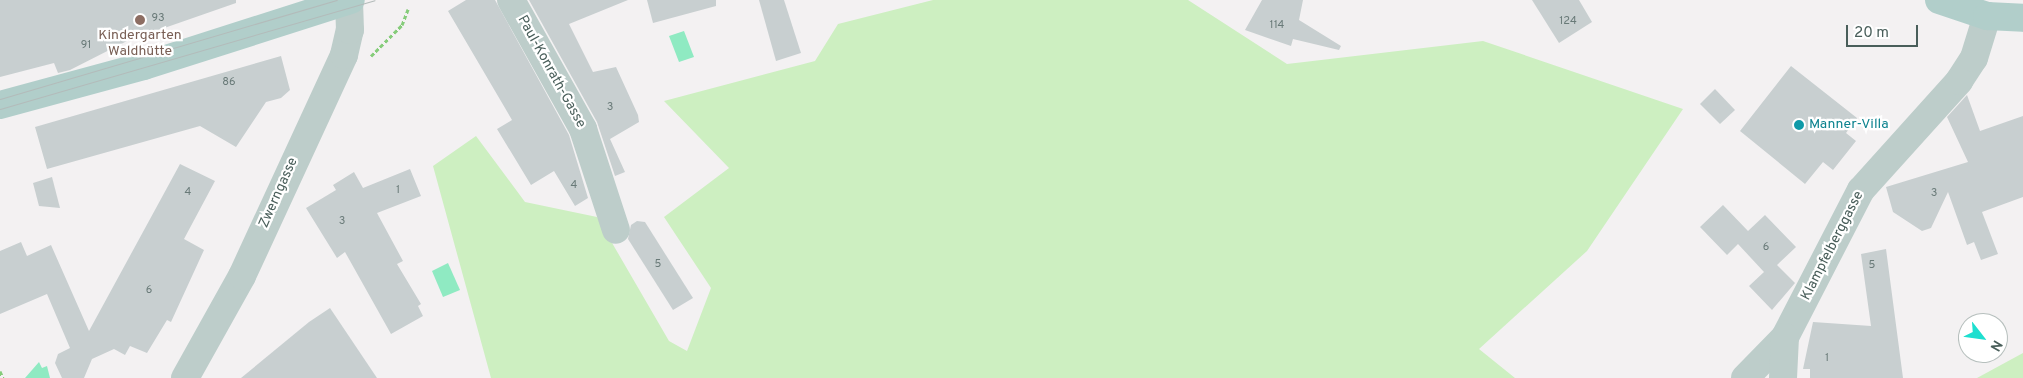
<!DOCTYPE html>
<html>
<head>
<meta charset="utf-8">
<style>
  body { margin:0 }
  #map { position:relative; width:2023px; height:378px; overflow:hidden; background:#f3f1f2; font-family:Overpass,sans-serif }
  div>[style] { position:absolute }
  .green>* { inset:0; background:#cdefc1 }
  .water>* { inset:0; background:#8feac2 }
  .building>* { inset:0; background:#c8cfd0 }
  .path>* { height:3px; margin-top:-1.5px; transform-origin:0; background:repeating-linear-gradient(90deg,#85cc7a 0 4px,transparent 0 6.5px) }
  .minor>* { height:28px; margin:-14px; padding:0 14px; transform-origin:14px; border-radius:14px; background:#bdcdca }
  .major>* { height:28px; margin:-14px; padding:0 14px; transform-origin:14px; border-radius:14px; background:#b1ceca }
  .tram>* { height:1px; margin:-0.5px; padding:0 0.5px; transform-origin:0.5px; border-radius:0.5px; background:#b3bbba }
  .dots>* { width:14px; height:14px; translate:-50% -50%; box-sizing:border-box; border:2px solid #fff; border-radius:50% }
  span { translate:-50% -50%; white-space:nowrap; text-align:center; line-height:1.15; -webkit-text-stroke:4.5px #fff; paint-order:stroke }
  .number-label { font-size:11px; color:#697a78 }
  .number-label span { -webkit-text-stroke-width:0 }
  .education-label { font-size:14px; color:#785e54 }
  .street-label { font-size:14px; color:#495e5a }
  .culture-label { font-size:14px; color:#0d838f }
  .left { translate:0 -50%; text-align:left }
  .north { position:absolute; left:1958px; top:313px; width:50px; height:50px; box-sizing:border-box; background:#fff; border:1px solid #b6bfbd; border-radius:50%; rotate:120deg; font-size:14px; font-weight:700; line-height:20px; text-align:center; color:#495e5a }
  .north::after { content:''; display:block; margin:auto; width:18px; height:22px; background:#1edfcf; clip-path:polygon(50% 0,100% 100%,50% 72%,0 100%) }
  .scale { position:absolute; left:1846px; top:25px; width:72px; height:22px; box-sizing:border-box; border:2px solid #495e5a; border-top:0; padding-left:6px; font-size:15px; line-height:18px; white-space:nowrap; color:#495e5a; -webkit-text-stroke:4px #fff; paint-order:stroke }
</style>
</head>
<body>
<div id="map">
  <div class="green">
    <i style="clip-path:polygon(933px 0,1188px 0,1287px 64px,1483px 41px,1683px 109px,1587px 251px,1479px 349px,1515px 378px,491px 378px,433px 166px,476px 136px,525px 202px,597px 217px,669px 341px,687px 351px,711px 288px,664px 217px,729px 168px,664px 101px,815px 61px,838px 24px)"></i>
    <i style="clip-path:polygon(2023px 353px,2023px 378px,1977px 378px)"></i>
  </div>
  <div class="water">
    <i style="clip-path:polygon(684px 31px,694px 57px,679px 62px,669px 36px)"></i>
    <i style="clip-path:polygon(448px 263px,460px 290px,443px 297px,432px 271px)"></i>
    <i style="clip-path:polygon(39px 362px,42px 368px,47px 366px,50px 378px,25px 378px)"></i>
  </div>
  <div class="building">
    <i style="clip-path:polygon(0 0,236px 0,236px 3px,127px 41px,70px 70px,58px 73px,54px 63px,0 77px)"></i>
    <i style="clip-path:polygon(466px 0,495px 0,569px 135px,588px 198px,575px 206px,554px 171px,531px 185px,497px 129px,512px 120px,448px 11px)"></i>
    <i style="clip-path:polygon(529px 0,628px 0,569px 24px,593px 72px,616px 67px,638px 115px,639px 122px,610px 139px,625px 172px,615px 176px,597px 122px)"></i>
    <i style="clip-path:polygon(647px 0,716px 0,716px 6px,653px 23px)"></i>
    <i style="clip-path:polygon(759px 0,784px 0,801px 53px,776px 61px)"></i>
    <i style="clip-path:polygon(1262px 0,1303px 0,1299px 20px,1341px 46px,1339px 50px,1293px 39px,1291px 46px,1245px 30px)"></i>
    <i style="clip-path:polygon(1532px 0,1579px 0,1592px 22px,1559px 43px)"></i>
    <i style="clip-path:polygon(281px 56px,290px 90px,281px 98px,266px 102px,236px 147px,200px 126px,47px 169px,35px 127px)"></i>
    <i style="clip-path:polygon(1791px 66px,1857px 118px,1846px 133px,1856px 141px,1833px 170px,1823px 162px,1805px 184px,1740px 131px)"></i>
    <i style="clip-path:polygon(1715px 89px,1735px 110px,1720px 124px,1700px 104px)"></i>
    <i style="clip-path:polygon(1967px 95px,1980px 131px,2023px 116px,2023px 197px,1982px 212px,1998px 254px,1981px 260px,1974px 242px,1967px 245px,1948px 192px,1931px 228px,1922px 231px,1893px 212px,1886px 187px,1968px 162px,1947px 117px)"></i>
    <i style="clip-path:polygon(180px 164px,215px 181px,184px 239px,204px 250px,171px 322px,167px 320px,147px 353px,130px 346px,125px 355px,114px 349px,92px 359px,84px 378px,62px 378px,55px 363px,58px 354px,70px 348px,47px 294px,0 314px,0 251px,21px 242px,27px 256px,51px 245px,89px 331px)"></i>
    <i style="clip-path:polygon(410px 169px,421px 196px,377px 213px,403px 261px,397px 264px,421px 304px,418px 306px,423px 316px,391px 334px,345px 252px,337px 258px,306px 208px,336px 190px,333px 185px,354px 172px,363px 188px)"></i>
    <i style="clip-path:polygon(52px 177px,60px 208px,39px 206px,33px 183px)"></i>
    <i style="clip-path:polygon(1723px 205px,1748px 231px,1765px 215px,1796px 247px,1777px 265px,1795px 283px,1772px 310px,1749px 286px,1764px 272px,1738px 244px,1727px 255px,1700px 227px)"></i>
    <i style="clip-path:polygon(637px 221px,645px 222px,693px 298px,673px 310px,628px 239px,631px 225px)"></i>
    <i style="clip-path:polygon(1886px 249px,1903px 378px,1810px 378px,1810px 369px,1803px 369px,1813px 322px,1871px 326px,1861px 254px)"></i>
    <i style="clip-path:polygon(330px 308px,377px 378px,241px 378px,309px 322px)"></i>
  </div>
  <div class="path">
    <i style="left:371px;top:56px;width:44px;rotate:-45deg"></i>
    <i style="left:402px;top:25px;width:17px;rotate:-69deg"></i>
    <i style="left:0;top:371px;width:8px;rotate:67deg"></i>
  </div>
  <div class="minor">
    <i style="left:511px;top:0;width:148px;rotate:60.8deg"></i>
    <i style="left:583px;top:129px;width:106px;rotate:71.9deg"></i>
    <i style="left:185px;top:378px;width:117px;rotate:-60.8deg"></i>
    <i style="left:242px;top:276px;width:243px;rotate:-65.2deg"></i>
    <i style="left:344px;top:55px;width:26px;rotate:-77deg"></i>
    <i style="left:350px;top:30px;width:29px;rotate:-92deg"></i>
    <i style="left:1745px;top:378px;width:57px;rotate:-45.7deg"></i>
    <i style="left:1785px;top:337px;width:165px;rotate:-62.7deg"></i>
    <i style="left:1861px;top:190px;width:147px;rotate:-48deg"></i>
    <i style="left:1959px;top:81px;width:27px;rotate:-57deg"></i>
    <i style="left:1974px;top:58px;width:44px;rotate:-72.8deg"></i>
    <i style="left:1783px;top:378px;width:41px;rotate:-87.2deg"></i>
  </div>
  <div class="major">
    <i style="left:1939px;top:0;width:51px;rotate:18.4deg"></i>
    <i style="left:1987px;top:16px;width:36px;rotate:3deg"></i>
    <i style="left:0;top:105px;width:149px;rotate:-15.2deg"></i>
    <i style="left:144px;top:66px;width:217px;rotate:-17.7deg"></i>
  </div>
  <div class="tram">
    <i style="left:0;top:99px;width:351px;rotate:-16.4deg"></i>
    <i style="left:0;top:109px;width:390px;rotate:-16.2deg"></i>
  </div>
  <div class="dots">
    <i style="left:140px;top:20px;background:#8d6e63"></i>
    <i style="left:1799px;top:125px;background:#0f9aa8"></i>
  </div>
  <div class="number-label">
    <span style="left:158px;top:18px">93</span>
    <span style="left:1568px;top:21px">124</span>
    <span style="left:1277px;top:25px">114</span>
    <span style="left:86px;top:45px">91</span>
    <span style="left:229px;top:82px">86</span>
    <span style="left:610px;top:107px">3</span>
    <span style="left:574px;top:185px">4</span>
    <span style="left:398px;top:190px">1</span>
    <span style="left:188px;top:192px">4</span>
    <span style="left:1934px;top:193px">3</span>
    <span style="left:342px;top:221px">3</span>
    <span style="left:1766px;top:247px">6</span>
    <span style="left:658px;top:264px">5</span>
    <span style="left:1872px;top:265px">5</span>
    <span style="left:149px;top:290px">6</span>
    <span style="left:1827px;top:358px">1</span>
  </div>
  <div class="education-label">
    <span style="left:140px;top:44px">Kindergarten<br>Waldhütte</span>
  </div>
  <div class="street-label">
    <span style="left:551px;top:72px;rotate:61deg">Paul-Konrath-Gasse</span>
    <span style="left:279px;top:193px;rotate:-66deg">Zwerngasse</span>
    <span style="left:1833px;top:246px;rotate:-63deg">Klampfelberggasse</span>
  </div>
  <div class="culture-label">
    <span class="left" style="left:1809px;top:125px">Manner-Villa</span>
  </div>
  <div class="north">N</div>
  <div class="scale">20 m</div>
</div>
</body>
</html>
